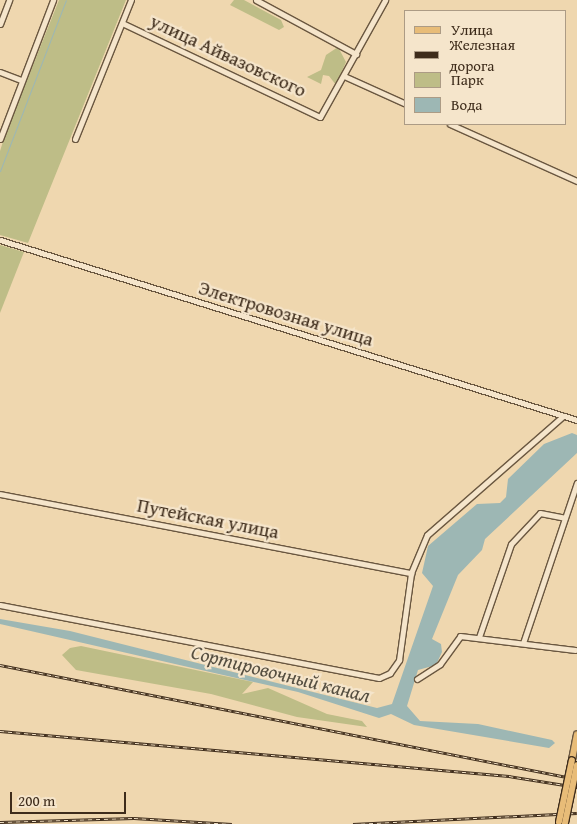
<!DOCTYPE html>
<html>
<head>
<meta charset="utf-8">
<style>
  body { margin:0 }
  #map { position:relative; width:577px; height:824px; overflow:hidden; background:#efd7af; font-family:"Gentium Book Plus",serif }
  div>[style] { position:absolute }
  .green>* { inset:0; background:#bebd87 }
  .water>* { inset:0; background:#9db7b4 }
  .stream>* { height:1px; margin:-0.5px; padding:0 0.5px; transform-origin:0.5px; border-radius:0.5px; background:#9db7b4 }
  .roads { filter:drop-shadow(1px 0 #6a5740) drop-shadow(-1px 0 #6a5740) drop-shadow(0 1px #6a5740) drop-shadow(0 -1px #6a5740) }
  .minor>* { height:5px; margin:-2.5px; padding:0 2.5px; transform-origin:2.5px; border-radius:2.5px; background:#f5e5cb }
  .major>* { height:6px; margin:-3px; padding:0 3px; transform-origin:3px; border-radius:3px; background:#e8bc78 }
  .rail>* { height:3px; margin-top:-1.5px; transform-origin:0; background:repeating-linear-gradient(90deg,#f5e5cb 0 4px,#3e2c1b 0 8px); box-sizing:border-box; border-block:1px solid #3e2c1b }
  .bridges { filter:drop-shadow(1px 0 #3e2c1b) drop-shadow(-1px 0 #3e2c1b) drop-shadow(0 1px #3e2c1b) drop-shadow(0 -1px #3e2c1b) }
  .major-bridge>* { height:6px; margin:-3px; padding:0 3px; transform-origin:3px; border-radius:3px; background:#e8bc78 }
  span { translate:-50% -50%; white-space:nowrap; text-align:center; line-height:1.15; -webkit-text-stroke:4.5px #f5e5cb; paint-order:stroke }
  .street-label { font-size:19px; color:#3e2c1b }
  .water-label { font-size:20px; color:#564f41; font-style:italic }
  .legend { position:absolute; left:404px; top:10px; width:162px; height:115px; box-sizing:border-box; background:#f5e5cb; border:1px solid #ac9b85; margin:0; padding:6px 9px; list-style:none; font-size:15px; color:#3e2c1b }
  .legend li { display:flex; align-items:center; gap:10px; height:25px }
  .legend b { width:25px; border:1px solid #ac9b85 }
  .scale { position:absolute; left:10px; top:792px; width:116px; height:22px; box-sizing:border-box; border:2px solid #3e2c1b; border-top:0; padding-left:6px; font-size:15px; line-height:18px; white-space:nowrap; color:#3e2c1b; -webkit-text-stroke:4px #f5e5cb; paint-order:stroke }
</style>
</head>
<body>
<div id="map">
  <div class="green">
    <i style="clip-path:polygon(59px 0,126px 0,28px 243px,0 235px,0 151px,24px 76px,29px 75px)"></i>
    <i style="clip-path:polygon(234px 0,244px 0,281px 20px,284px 27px,279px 30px,230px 5px)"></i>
    <i style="clip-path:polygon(338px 47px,346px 62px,336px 85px,329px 76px,323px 75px,321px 84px,307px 77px,321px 70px,326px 55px)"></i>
    <i style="clip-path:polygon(0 245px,24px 252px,0 313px)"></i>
    <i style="clip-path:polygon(81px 646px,253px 682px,242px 694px,268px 688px,327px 714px,362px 721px,367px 727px,297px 717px,211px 694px,76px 670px,62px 655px,70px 648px)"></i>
  </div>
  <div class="water">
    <i style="clip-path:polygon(572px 433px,577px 435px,577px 453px,485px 539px,482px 550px,458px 575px,432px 639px,441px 644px,442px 652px,436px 665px,418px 670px,407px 706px,420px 721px,478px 724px,552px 740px,555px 743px,549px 748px,414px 725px,391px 714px,379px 718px,298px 692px,0 624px,0 619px,70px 631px,377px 708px,392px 704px,433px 586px,422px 573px,428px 546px,477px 504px,500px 503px,506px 497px,508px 479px,544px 444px)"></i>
  </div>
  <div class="stream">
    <i style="left:0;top:171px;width:183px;rotate:-68.9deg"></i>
  </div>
  <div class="roads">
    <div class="minor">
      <i style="left:256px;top:0;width:114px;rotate:28.4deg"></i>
      <i style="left:122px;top:23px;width:219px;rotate:25.4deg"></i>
      <i style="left:320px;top:117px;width:134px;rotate:-60.9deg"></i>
      <i style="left:0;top:24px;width:26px;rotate:-69deg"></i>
      <i style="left:0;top:72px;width:22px;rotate:21deg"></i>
      <i style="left:344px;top:76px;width:68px;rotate:24.3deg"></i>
      <i style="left:450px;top:124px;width:139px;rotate:24.2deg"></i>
      <i style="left:0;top:139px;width:149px;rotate:-69.1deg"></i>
      <i style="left:75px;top:139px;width:150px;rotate:-68.1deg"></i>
      <i style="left:0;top:240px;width:604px;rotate:17.33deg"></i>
      <i style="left:0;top:494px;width:419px;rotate:10.9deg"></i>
      <i style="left:0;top:605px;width:386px;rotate:10.9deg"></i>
      <i style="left:379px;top:678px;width:12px;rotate:-24deg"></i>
      <i style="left:390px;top:673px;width:16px;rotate:-55deg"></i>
      <i style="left:399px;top:660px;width:88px;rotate:-82.1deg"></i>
      <i style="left:411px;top:573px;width:41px;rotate:-67.2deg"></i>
      <i style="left:427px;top:535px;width:181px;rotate:-41.2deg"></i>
      <i style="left:479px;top:637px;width:98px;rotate:-71deg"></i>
      <i style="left:511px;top:544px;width:42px;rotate:-46.9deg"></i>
      <i style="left:540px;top:513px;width:25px;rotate:11deg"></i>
      <i style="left:523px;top:643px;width:169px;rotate:-71.4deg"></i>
      <i style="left:417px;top:679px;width:27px;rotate:-33deg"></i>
      <i style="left:440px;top:664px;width:34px;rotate:-54deg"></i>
      <i style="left:460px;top:636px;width:116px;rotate:6.9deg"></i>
    </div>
    <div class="major">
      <i style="left:572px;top:760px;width:26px;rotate:-79deg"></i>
    </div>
  </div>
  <div class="rail">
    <i style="left:0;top:665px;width:588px;rotate:11.18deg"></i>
    <i style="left:0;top:731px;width:511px;rotate:5.05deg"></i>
    <i style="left:509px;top:776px;width:69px;rotate:9.2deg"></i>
    <i style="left:0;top:822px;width:134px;rotate:-1.7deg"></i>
    <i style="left:134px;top:818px;width:98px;rotate:3.5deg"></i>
    <i style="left:353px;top:824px;width:224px;rotate:-2.8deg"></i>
  </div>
  <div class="bridges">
    <div class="major-bridge">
      <i style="left:559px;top:822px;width:63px;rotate:-78.2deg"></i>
      <i style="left:565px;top:823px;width:59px;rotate:-78.3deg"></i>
    </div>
  </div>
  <div class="street-label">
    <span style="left:228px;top:56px;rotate:25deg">улица Айвазовского</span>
    <span style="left:286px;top:314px;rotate:17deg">Электровозная улица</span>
    <span style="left:208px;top:519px;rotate:11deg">Путейская улица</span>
  </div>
  <div class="water-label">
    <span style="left:281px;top:673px;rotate:14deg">Сортировочный канал</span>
  </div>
  <ul class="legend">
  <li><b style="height:6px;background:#e8bc78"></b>Улица</li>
  <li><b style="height:6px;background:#3e2c1b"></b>Железная дорога</li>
  <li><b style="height:14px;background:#bebd87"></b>Парк</li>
  <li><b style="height:14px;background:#9db7b4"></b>Вода</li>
  </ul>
  <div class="scale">200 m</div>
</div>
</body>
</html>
